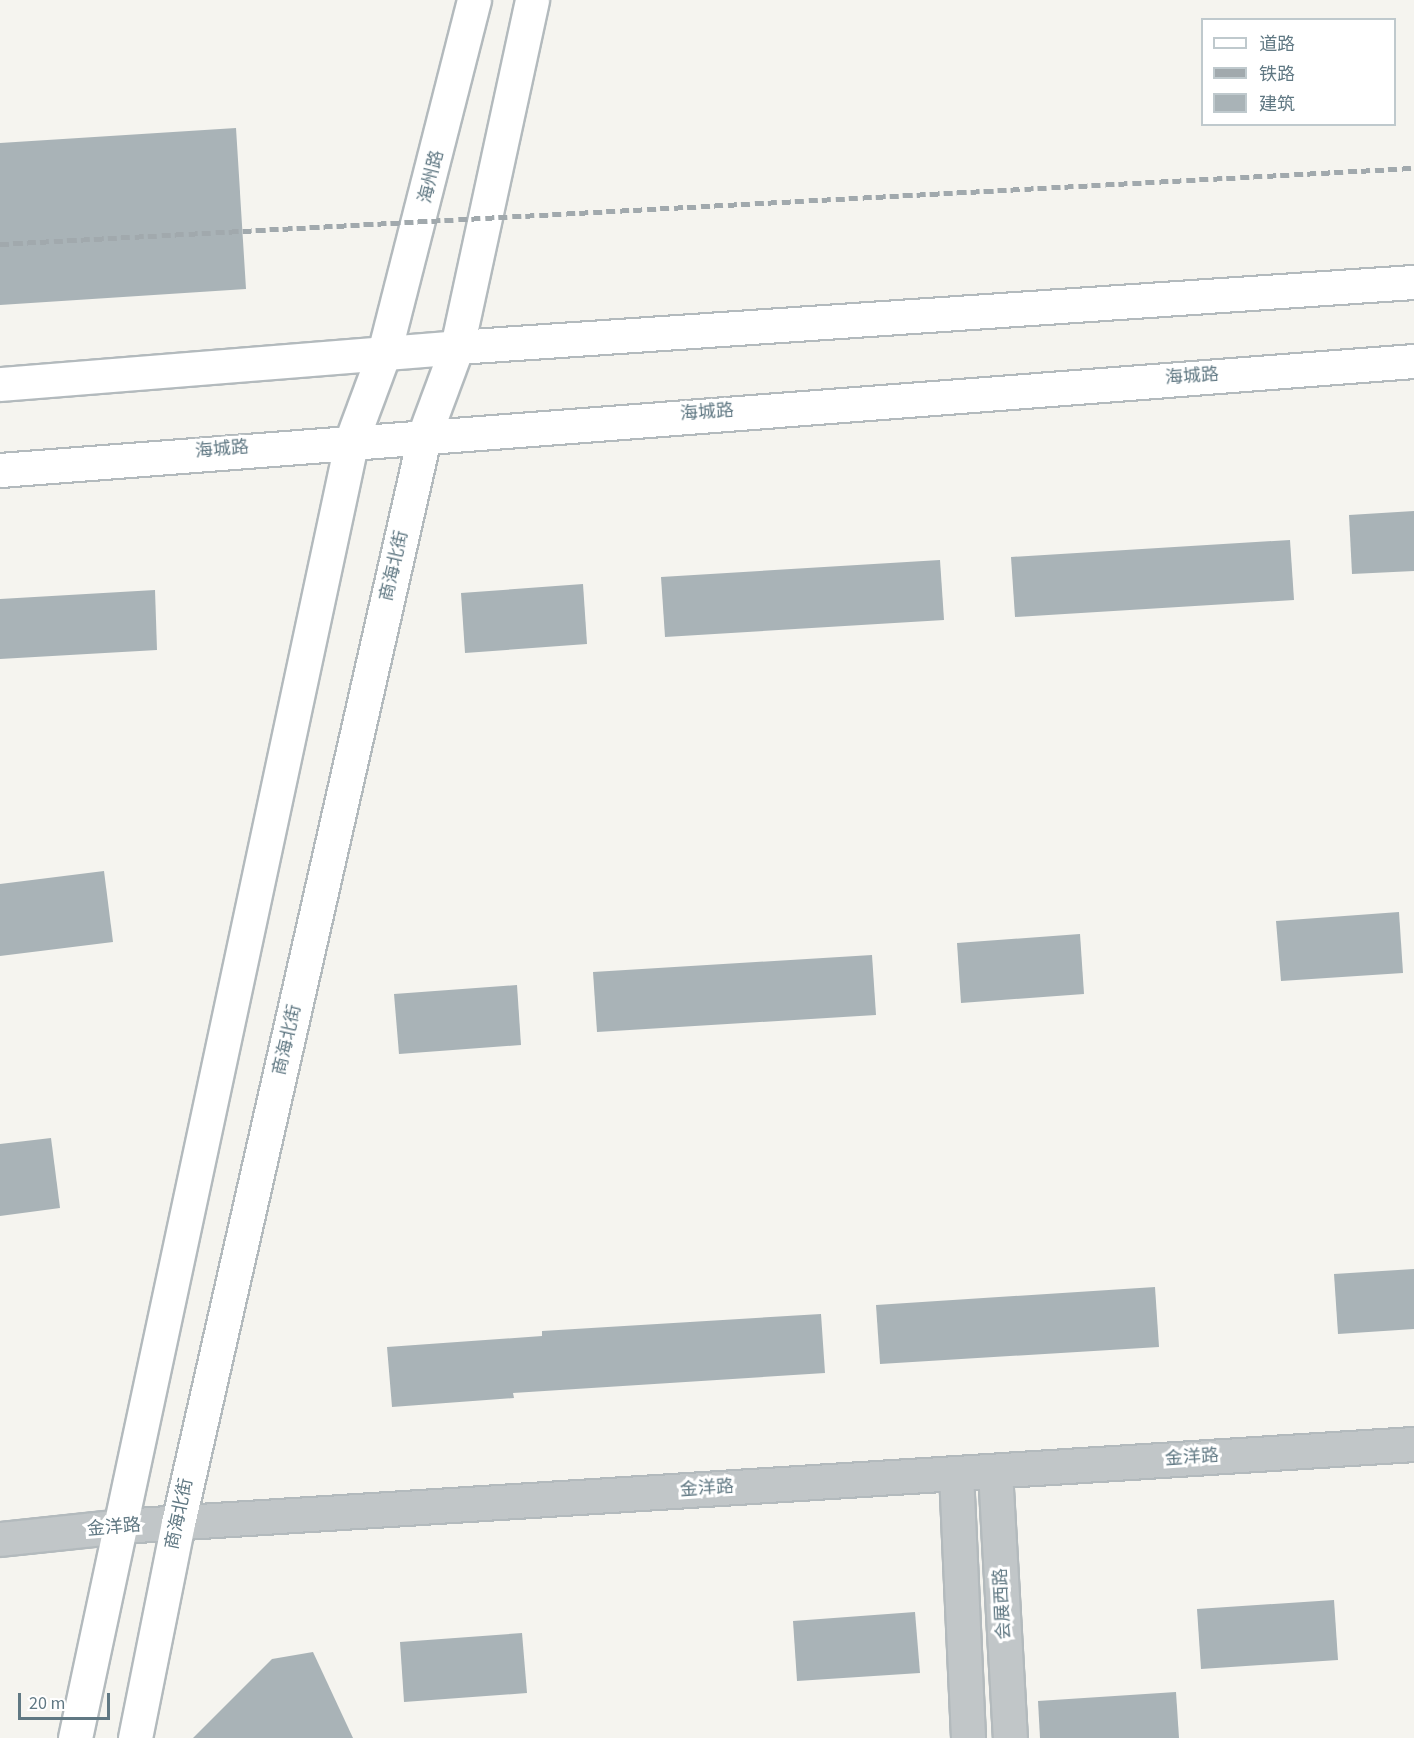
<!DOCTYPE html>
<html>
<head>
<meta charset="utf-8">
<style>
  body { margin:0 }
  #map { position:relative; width:1414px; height:1738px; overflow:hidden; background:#f5f4ef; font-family:"Source Sans 3","Noto Sans SC",sans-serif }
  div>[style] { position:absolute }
  .building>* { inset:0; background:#a9b3b7 }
  .roads { filter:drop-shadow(2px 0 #b3babd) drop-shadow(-2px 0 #b3babd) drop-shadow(0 2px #b3babd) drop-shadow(0 -2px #b3babd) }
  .tertiary>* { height:33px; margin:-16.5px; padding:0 16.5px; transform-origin:16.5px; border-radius:16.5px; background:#c1c6c8 }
  .secondary>* { height:33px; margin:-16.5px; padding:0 16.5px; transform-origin:16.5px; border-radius:16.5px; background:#fff }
  .primary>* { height:33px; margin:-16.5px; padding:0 16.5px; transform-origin:16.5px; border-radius:16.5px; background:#fff }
  .rail>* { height:4.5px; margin-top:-2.25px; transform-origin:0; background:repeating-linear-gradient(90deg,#a1a9ad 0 9px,transparent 0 13.5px) }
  span { translate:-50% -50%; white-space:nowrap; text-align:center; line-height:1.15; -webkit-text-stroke:6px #fff; paint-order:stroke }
  .street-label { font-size:18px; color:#607883 }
  .legend { position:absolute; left:1201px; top:18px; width:195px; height:108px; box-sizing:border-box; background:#fff; border:2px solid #bfc9cd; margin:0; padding:8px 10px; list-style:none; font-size:18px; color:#607883 }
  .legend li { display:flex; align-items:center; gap:12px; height:30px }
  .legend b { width:30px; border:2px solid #bfc9cd }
  .scale { position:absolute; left:18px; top:1693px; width:92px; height:27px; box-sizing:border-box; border:3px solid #607883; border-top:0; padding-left:8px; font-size:18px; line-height:21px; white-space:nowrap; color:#607883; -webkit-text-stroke:4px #fff; paint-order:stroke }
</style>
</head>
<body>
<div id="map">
  <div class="building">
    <i style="clip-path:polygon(236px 128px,246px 289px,0 305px,0 143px)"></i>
    <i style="clip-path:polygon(1414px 511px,1414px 571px,1352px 574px,1349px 515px)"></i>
    <i style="clip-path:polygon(1290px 540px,1294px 600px,1015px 617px,1011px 557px)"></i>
    <i style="clip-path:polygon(940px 560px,944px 620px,665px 637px,661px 577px)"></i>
    <i style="clip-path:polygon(583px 584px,587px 644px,465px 653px,461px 593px)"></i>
    <i style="clip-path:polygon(155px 590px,157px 650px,0 659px,0 599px)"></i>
    <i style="clip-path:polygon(104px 871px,113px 942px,0 956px,0 884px)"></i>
    <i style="clip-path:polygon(1399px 912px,1403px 973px,1281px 981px,1276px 921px)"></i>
    <i style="clip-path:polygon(1080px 934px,1084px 994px,961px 1003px,957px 943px)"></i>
    <i style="clip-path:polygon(872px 955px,876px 1015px,597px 1032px,593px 972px)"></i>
    <i style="clip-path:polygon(517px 985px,521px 1045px,399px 1054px,394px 994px)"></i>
    <i style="clip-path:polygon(51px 1138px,60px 1208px,0 1216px,0 1144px)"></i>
    <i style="clip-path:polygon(1414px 1269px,1414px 1329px,1338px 1334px,1334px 1274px)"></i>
    <i style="clip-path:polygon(1155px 1287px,1159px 1347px,880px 1364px,876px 1305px)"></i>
    <i style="clip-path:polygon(821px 1314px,825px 1373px,513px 1393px,514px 1398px,392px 1407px,387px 1347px,542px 1336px,542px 1331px)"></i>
    <i style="clip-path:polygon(1334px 1600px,1338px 1660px,1201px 1669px,1197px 1609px)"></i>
    <i style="clip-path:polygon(915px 1612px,920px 1673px,797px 1681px,793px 1621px)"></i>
    <i style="clip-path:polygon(522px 1633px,527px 1693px,404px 1702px,400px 1642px)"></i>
    <i style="clip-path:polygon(313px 1652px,353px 1738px,193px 1738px,272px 1659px)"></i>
    <i style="clip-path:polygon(1176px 1692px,1179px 1738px,1040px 1738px,1038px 1701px)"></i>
  </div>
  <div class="roads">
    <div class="tertiary">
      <i style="left:995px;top:1471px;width:267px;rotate:86.8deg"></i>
      <i style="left:956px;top:1473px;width:265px;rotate:87.4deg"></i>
      <i style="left:0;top:1539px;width:122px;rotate:-6.1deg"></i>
      <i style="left:121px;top:1526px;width:1296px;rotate:-3.63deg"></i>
    </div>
    <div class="secondary">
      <i style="left:75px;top:1738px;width:1328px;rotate:-77.96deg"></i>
      <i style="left:352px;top:439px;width:92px;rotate:-69.6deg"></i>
      <i style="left:384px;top:353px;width:364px;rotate:-75.7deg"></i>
      <i style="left:135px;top:1738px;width:219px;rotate:-78.7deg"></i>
      <i style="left:178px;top:1523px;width:1118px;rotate:-77.23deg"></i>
      <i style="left:425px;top:433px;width:92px;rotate:-69.6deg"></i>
      <i style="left:457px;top:347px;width:355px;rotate:-77.8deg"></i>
    </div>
    <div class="primary">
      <i style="left:0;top:384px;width:458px;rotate:-4.6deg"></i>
      <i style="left:457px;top:347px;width:959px;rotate:-3.89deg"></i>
      <i style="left:0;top:470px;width:1418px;rotate:-4.41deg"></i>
    </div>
  </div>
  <div class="rail">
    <i style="left:0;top:244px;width:1416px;rotate:-3.08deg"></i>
  </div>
  <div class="street-label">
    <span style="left:432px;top:177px;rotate:-76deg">海州路</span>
    <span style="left:1192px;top:377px;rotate:-4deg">海城路</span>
    <span style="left:707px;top:413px;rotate:-4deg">海城路</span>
    <span style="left:222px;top:450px;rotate:-5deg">海城路</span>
    <span style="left:395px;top:566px;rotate:-77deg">商海北街</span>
    <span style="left:288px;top:1040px;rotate:-77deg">商海北街</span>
    <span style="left:1192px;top:1458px;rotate:-4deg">金洋路</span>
    <span style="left:707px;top:1489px;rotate:-4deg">金洋路</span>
    <span style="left:180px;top:1514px;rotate:-78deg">商海北街</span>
    <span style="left:114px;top:1528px;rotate:-5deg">金洋路</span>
    <span style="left:1003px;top:1604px;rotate:-93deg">会展西路</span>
  </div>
  <ul class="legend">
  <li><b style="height:8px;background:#fff"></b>道路</li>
  <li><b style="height:8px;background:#a1a9ad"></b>铁路</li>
  <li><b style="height:16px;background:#a9b3b7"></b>建筑</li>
  </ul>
  <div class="scale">20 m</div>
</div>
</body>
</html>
